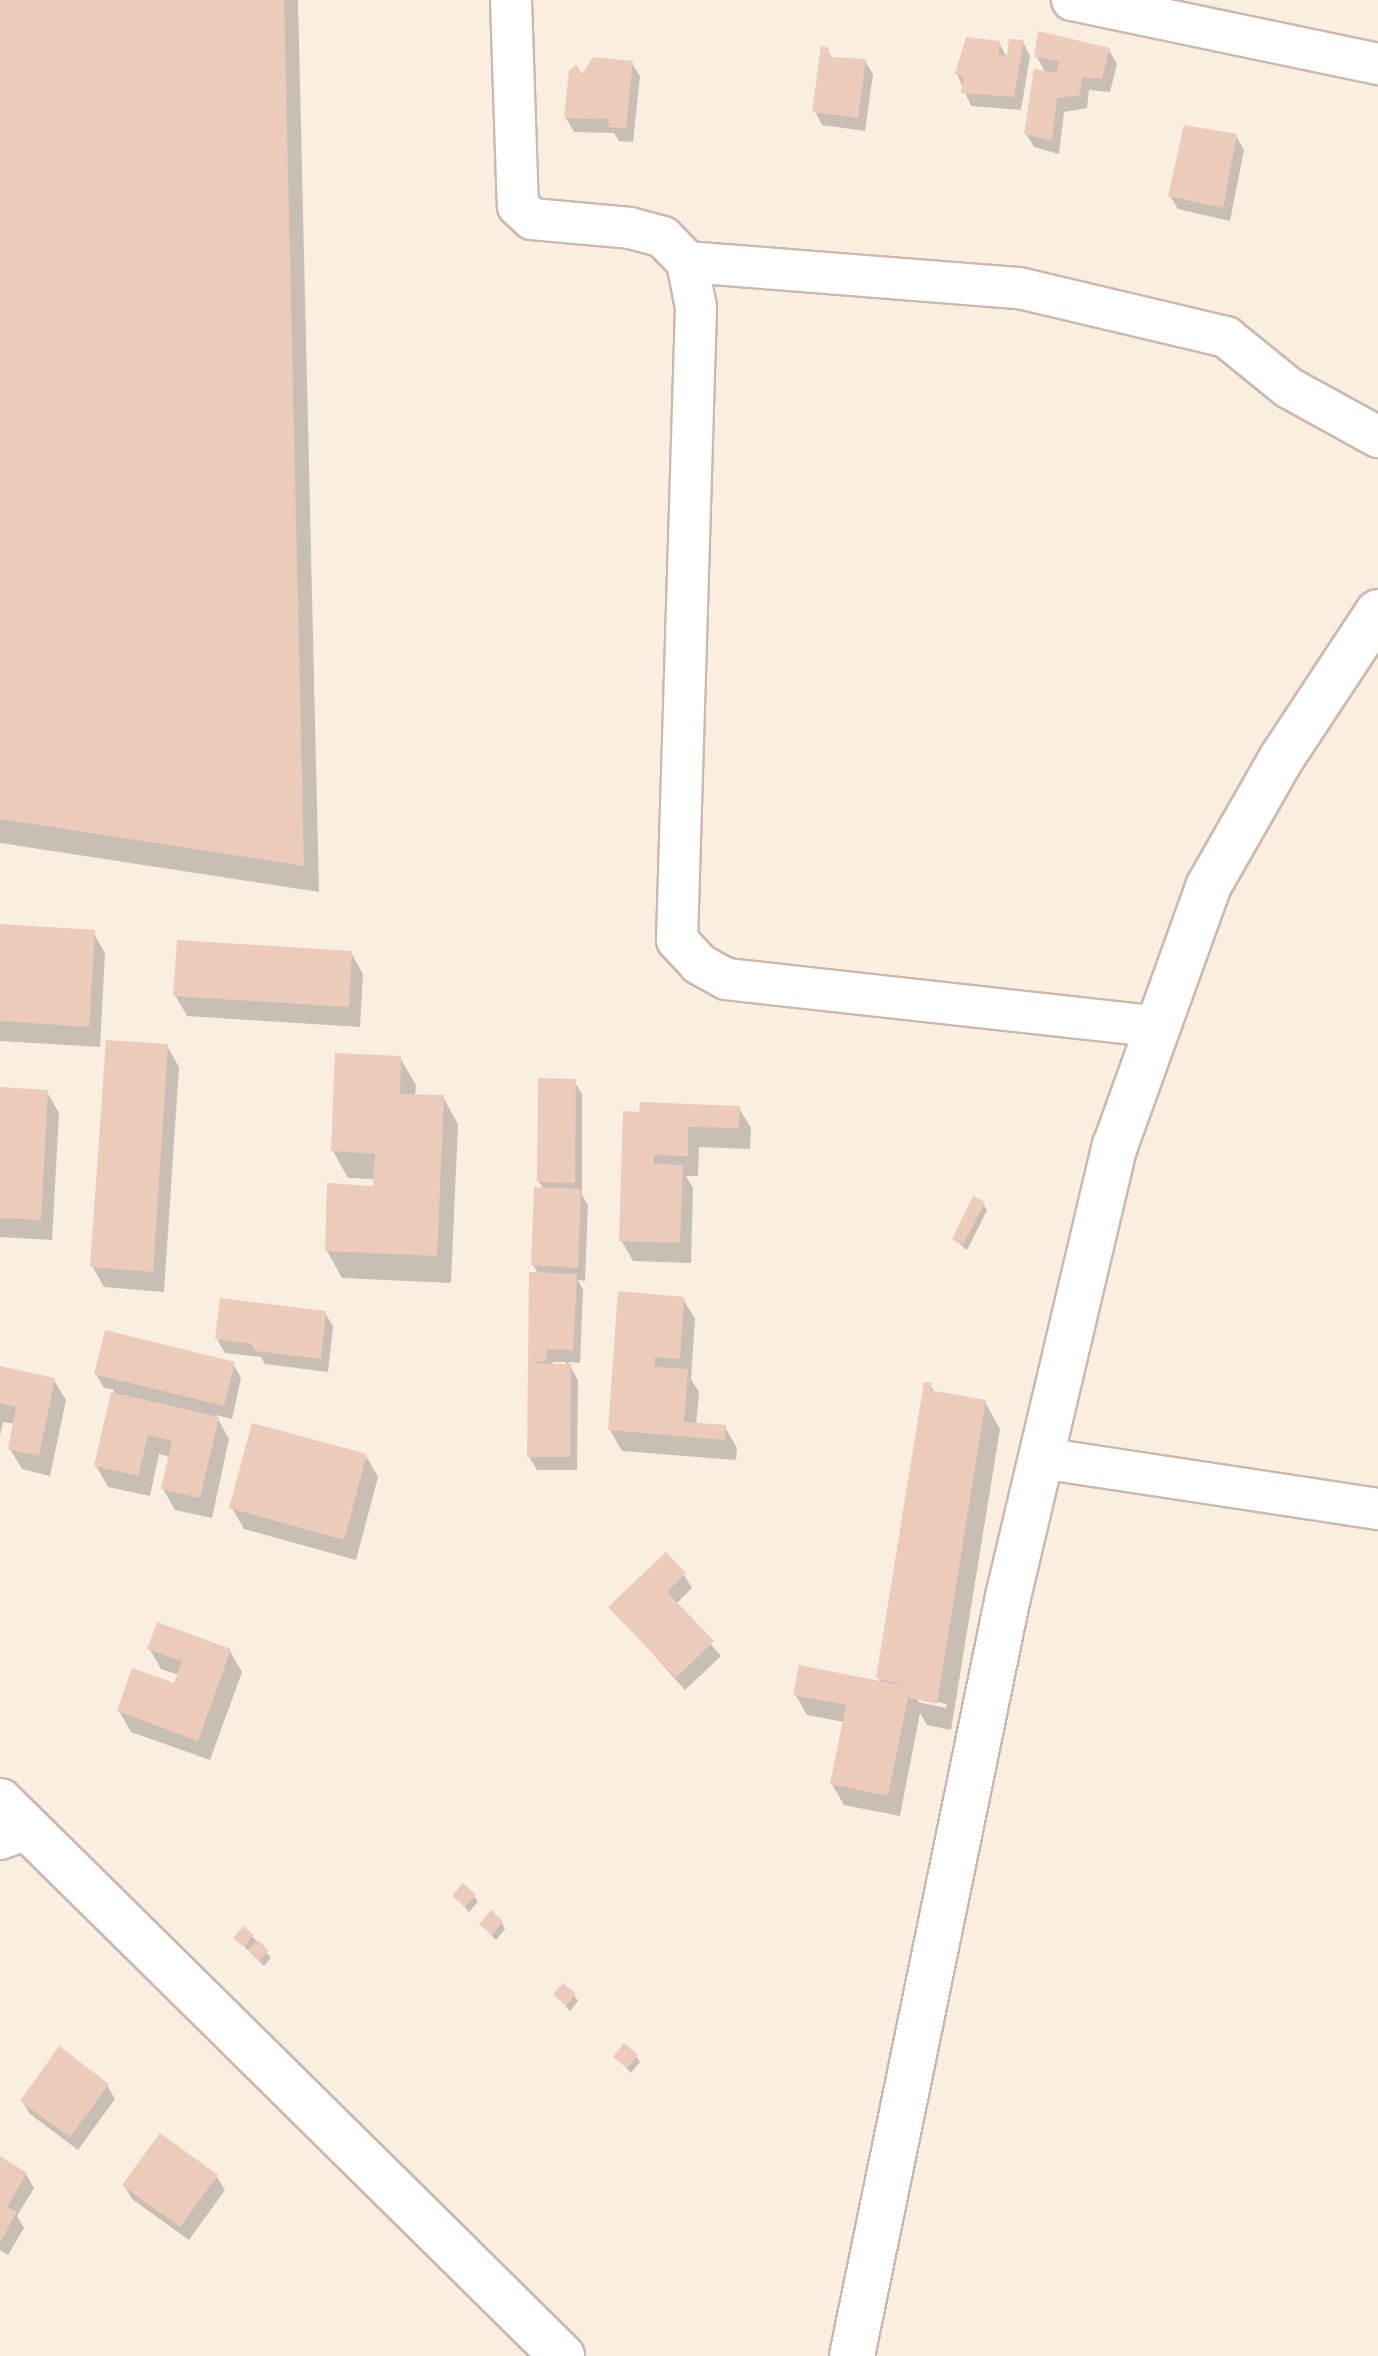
<!DOCTYPE html>
<html>
<head>
<meta charset="utf-8">
<style>
  body { margin:0 }
  #map { position:relative; width:1378px; height:2356px; overflow:hidden; background:#faeee1; font-family:"Fira Sans Condensed",sans-serif }
  div>[style] { position:absolute }
  .shadow>* { inset:0; background:#0003 }
  .building>* { inset:0; background:#edcbbb }
  .roads { filter:drop-shadow(2px 0 #ccb8ac) drop-shadow(-2px 0 #ccb8ac) drop-shadow(0 2px #ccb8ac) drop-shadow(0 -2px #ccb8ac) }
  .street>* { height:40px; margin:-20px; padding:0 20px; transform-origin:20px; border-radius:20px; background:#fff }
  .secondary>* { height:44px; margin:-22px; padding:0 22px; transform-origin:22px; border-radius:22px; background:#fff }
  span { translate:-50% -50%; white-space:nowrap; text-align:center; line-height:1.15; -webkit-text-stroke:8px #fdf3e7; paint-order:stroke }
</style>
</head>
<body>
<div id="map">
  <div class="shadow">
    <i style="clip-path:polygon(0 0,298px 0,319px 892px,0 843px)"></i>
    <i style="clip-path:polygon(1023px 42px,1030px 56px,1021px 110px,971px 106px,957px 74px,999px 43px,1008px 59px)"></i>
    <i style="clip-path:polygon(827px 50px,833px 59px,865px 61px,873px 74px,865px 131px,822px 125px,815px 111px)"></i>
    <i style="clip-path:polygon(1109px 50px,1117px 64px,1110px 92px,1089px 90px,1087px 108px,1064px 112px,1059px 154px,1034px 147px,1026px 134px,1046px 74px,1037px 57px)"></i>
    <i style="clip-path:polygon(632px 63px,640px 76px,633px 142px,619px 141px,614px 133px,574px 132px,566px 118px,582px 77px)"></i>
    <i style="clip-path:polygon(1236px 136px,1244px 150px,1230px 221px,1178px 209px,1170px 196px)"></i>
    <i style="clip-path:polygon(0 926px,93px 932px,105px 953px,100px 1047px,0 1041px)"></i>
    <i style="clip-path:polygon(351px 953px,363px 974px,360px 1027px,187px 1016px,175px 995px)"></i>
    <i style="clip-path:polygon(167px 1046px,179px 1067px,164px 1292px,104px 1287px,92px 1266px)"></i>
    <i style="clip-path:polygon(400px 1058px,416px 1085px,415px 1096px,443px 1097px,458px 1124px,451px 1283px,342px 1278px,327px 1251px,375px 1188px,375px 1179px,348px 1178px,333px 1151px)"></i>
    <i style="clip-path:polygon(evenodd,574px 1081px,582px 1094px,582px 1195px,588px 1205px,585px 1281px,578px 1280px,583px 1290px,580px 1363px,568px 1362px,578px 1380px,577px 1470px,537px 1470px,529px 1456px,531px 1274px,539px 1275px,533px 1265px,544px 1190px,539px 1182px,574px 1081px,553px 1362px,566px 1362px,566px 1366px,553px 1366px,553px 1362px)"></i>
    <i style="clip-path:polygon(0 1089px,47px 1092px,59px 1113px,52px 1240px,0 1237px)"></i>
    <i style="clip-path:polygon(739px 1108px,751px 1128px,750px 1149px,699px 1147px,698px 1176px,686px 1176px,693px 1188px,691px 1263px,633px 1261px,621px 1240px,641px 1114px)"></i>
    <i style="clip-path:polygon(983px 1204px,987px 1210px,967px 1250px,954px 1239px)"></i>
    <i style="clip-path:polygon(683px 1299px,695px 1319px,691px 1379px,699px 1392px,696px 1425px,725px 1427px,737px 1448px,736px 1460px,622px 1451px,610px 1430px)"></i>
    <i style="clip-path:polygon(325px 1313px,333px 1326px,328px 1372px,265px 1364px,261px 1357px,225px 1353px,217px 1339px)"></i>
    <i style="clip-path:polygon(233px 1364px,241px 1378px,232px 1419px,216px 1415px,229px 1439px,212px 1518px,175px 1510px,163px 1489px,170px 1457px,159px 1454px,150px 1496px,108px 1487px,96px 1466px,114px 1390px,104px 1388px,96px 1374px)"></i>
    <i style="clip-path:polygon(0 1368px,54px 1380px,66px 1400px,50px 1476px,22px 1469px,10px 1449px,15px 1424px,3px 1422px,0 1436px)"></i>
    <i style="clip-path:polygon(evenodd,930px 1385px,935px 1393px,985px 1402px,1000px 1429px,951px 1730px,927px 1725px,920px 1713px,900px 1816px,844px 1805px,832px 1784px,844px 1722px,807px 1715px,795px 1694px,882px 1684px,878px 1677px,930px 1385px,918px 1698px,947px 1704px,946px 1708px,918px 1702px,918px 1698px)"></i>
    <i style="clip-path:polygon(366px 1456px,378px 1477px,356px 1560px,244px 1529px,232px 1508px)"></i>
    <i style="clip-path:polygon(684px 1575px,692px 1588px,676px 1604px,721px 1656px,685px 1690px,611px 1607px)"></i>
    <i style="clip-path:polygon(149px 1648px,230px 1651px,242px 1672px,210px 1760px,131px 1732px,119px 1711px,175px 1686px,179px 1675px,161px 1669px)"></i>
    <i style="clip-path:polygon(455px 1896px,474px 1896px,478px 1902px,469px 1912px)"></i>
    <i style="clip-path:polygon(502px 1923px,505px 1929px,496px 1940px,481px 1924px)"></i>
    <i style="clip-path:polygon(252px 1936px,271px 1958px,264px 1966px,235px 1938px)"></i>
    <i style="clip-path:polygon(556px 1995px,574px 1995px,578px 2001px,570px 2011px)"></i>
    <i style="clip-path:polygon(636px 2056px,640px 2062px,631px 2073px,616px 2057px)"></i>
    <i style="clip-path:polygon(107px 2085px,115px 2099px,78px 2150px,30px 2114px,22px 2101px)"></i>
    <i style="clip-path:polygon(0 2159px,26px 2174px,34px 2188px,17px 2216px,24px 2228px,8px 2255px,0 2250px)"></i>
    <i style="clip-path:polygon(217px 2177px,225px 2190px,189px 2240px,132px 2199px,124px 2185px)"></i>
  </div>
  <div class="building">
    <i style="clip-path:polygon(0 0,284px 0,304px 866px,0 819px)"></i>
    <i style="clip-path:polygon(1038px 31px,1110px 48px,1102px 79px,1082px 77px,1080px 95px,1057px 98px,1052px 141px,1024px 134px,1034px 69px,1056px 73px,1059px 61px,1034px 57px)"></i>
    <i style="clip-path:polygon(966px 37px,1000px 41px,999px 55px,1007px 56px,1009px 39px,1024px 40px,1014px 97px,961px 93px,963px 77px,955px 74px)"></i>
    <i style="clip-path:polygon(821px 46px,829px 48px,829px 57px,866px 59px,858px 118px,812px 112px)"></i>
    <i style="clip-path:polygon(593px 57px,633px 61px,626px 129px,609px 127px,608px 119px,564px 118px,569px 70px,577px 65px,582px 74px)"></i>
    <i style="clip-path:polygon(1184px 125px,1237px 134px,1223px 208px,1168px 196px)"></i>
    <i style="clip-path:polygon(0 924px,95px 930px,89px 1027px,0 1021px)"></i>
    <i style="clip-path:polygon(177px 940px,352px 951px,349px 1007px,173px 996px)"></i>
    <i style="clip-path:polygon(106px 1040px,168px 1044px,153px 1272px,90px 1267px)"></i>
    <i style="clip-path:polygon(335px 1053px,401px 1056px,400px 1094px,444px 1095px,437px 1256px,325px 1251px,327px 1183px,373px 1186px,375px 1154px,331px 1151px)"></i>
    <i style="clip-path:polygon(538px 1078px,576px 1079px,575px 1183px,537px 1182px)"></i>
    <i style="clip-path:polygon(0 1087px,48px 1090px,41px 1220px,0 1218px)"></i>
    <i style="clip-path:polygon(640px 1102px,740px 1106px,739px 1128px,688px 1127px,688px 1156px,654px 1155px,654px 1164px,683px 1165px,680px 1243px,619px 1241px,623px 1111px,639px 1112px)"></i>
    <i style="clip-path:polygon(534px 1187px,581px 1189px,578px 1268px,531px 1265px)"></i>
    <i style="clip-path:polygon(973px 1196px,985px 1202px,963px 1245px,952px 1239px)"></i>
    <i style="clip-path:polygon(529px 1272px,577px 1274px,573px 1350px,547px 1349px,546px 1361px,528px 1363px)"></i>
    <i style="clip-path:polygon(618px 1291px,684px 1297px,680px 1359px,655px 1357px,655px 1367px,688px 1369px,684px 1422px,726px 1425px,725px 1440px,608px 1430px)"></i>
    <i style="clip-path:polygon(220px 1298px,326px 1311px,321px 1359px,255px 1351px,251px 1344px,215px 1339px)"></i>
    <i style="clip-path:polygon(105px 1330px,235px 1362px,224px 1406px,94px 1374px)"></i>
    <i style="clip-path:polygon(528px 1363px,571px 1364px,570px 1457px,527px 1457px)"></i>
    <i style="clip-path:polygon(0 1366px,55px 1378px,39px 1456px,8px 1449px,16px 1407px,0 1403px)"></i>
    <i style="clip-path:polygon(924px 1382px,932px 1383px,930px 1390px,986px 1400px,937px 1704px,909px 1698px,910px 1688px,888px 1796px,830px 1784px,846px 1705px,793px 1695px,799px 1665px,910px 1687px,876px 1678px)"></i>
    <i style="clip-path:polygon(111px 1392px,219px 1417px,200px 1498px,161px 1489px,172px 1441px,148px 1435px,138px 1476px,94px 1466px)"></i>
    <i style="clip-path:polygon(252px 1423px,367px 1454px,344px 1540px,229px 1508px)"></i>
    <i style="clip-path:polygon(666px 1552px,686px 1573px,667px 1592px,714px 1641px,676px 1678px,608px 1607px)"></i>
    <i style="clip-path:polygon(157px 1622px,231px 1649px,198px 1741px,117px 1711px,132px 1668px,174px 1683px,182px 1661px,147px 1649px)"></i>
    <i style="clip-path:polygon(463px 1883px,476px 1895px,465px 1907px,452px 1896px)"></i>
    <i style="clip-path:polygon(491px 1910px,503px 1921px,492px 1935px,479px 1924px)"></i>
    <i style="clip-path:polygon(243px 1926px,254px 1935px,244px 1947px,233px 1938px)"></i>
    <i style="clip-path:polygon(258px 1940px,269px 1951px,259px 1961px,248px 1950px)"></i>
    <i style="clip-path:polygon(563px 1983px,576px 1994px,566px 2006px,553px 1994px)"></i>
    <i style="clip-path:polygon(624px 2043px,638px 2055px,627px 2068px,613px 2057px)"></i>
    <i style="clip-path:polygon(59px 2046px,109px 2084px,70px 2137px,20px 2101px)"></i>
    <i style="clip-path:polygon(160px 2133px,218px 2175px,180px 2227px,122px 2185px)"></i>
    <i style="clip-path:polygon(0 2156px,27px 2173px,7px 2207px,17px 2212px,0 2242px)"></i>
  </div>
  <div class="roads">
    <div class="street">
      <i style="left:511px;top:0;width:206px;rotate:88.1deg"></i>
      <i style="left:518px;top:206px;width:19px;rotate:43deg"></i>
      <i style="left:532px;top:219px;width:98px;rotate:5.2deg"></i>
      <i style="left:630px;top:228px;width:34px;rotate:15deg"></i>
      <i style="left:663px;top:237px;width:35px;rotate:46deg"></i>
      <i style="left:687px;top:262px;width:46px;rotate:78.7deg"></i>
      <i style="left:696px;top:307px;width:633px;rotate:91.72deg"></i>
      <i style="left:677px;top:940px;width:33px;rotate:47deg"></i>
      <i style="left:699px;top:964px;width:31px;rotate:29deg"></i>
      <i style="left:726px;top:979px;width:436px;rotate:6.3deg"></i>
      <i style="left:1072px;top:0;width:313px;rotate:11.8deg"></i>
      <i style="left:687px;top:262px;width:333px;rotate:4.5deg"></i>
      <i style="left:1019px;top:288px;width:213px;rotate:13.3deg"></i>
      <i style="left:1226px;top:337px;width:81px;rotate:39deg"></i>
      <i style="left:1289px;top:388px;width:102px;rotate:28.8deg"></i>
      <i style="left:1041px;top:1458px;width:341px;rotate:8.6deg"></i>
      <i style="left:0;top:1839px;width:29px;rotate:-20deg"></i>
    </div>
    <div class="secondary">
      <i style="left:0;top:1801px;width:790px;rotate:44.64deg"></i>
      <i style="left:852px;top:2356px;width:775px;rotate:-78.39deg"></i>
      <i style="left:1008px;top:1597px;width:464px;rotate:-76.7deg"></i>
      <i style="left:1115px;top:1146px;width:275px;rotate:-70.2deg"></i>
      <i style="left:1208px;top:887px;width:147px;rotate:-60.3deg"></i>
      <i style="left:1281px;top:759px;width:176px;rotate:-56.6deg"></i>
    </div>
  </div>
</div>
</body>
</html>
